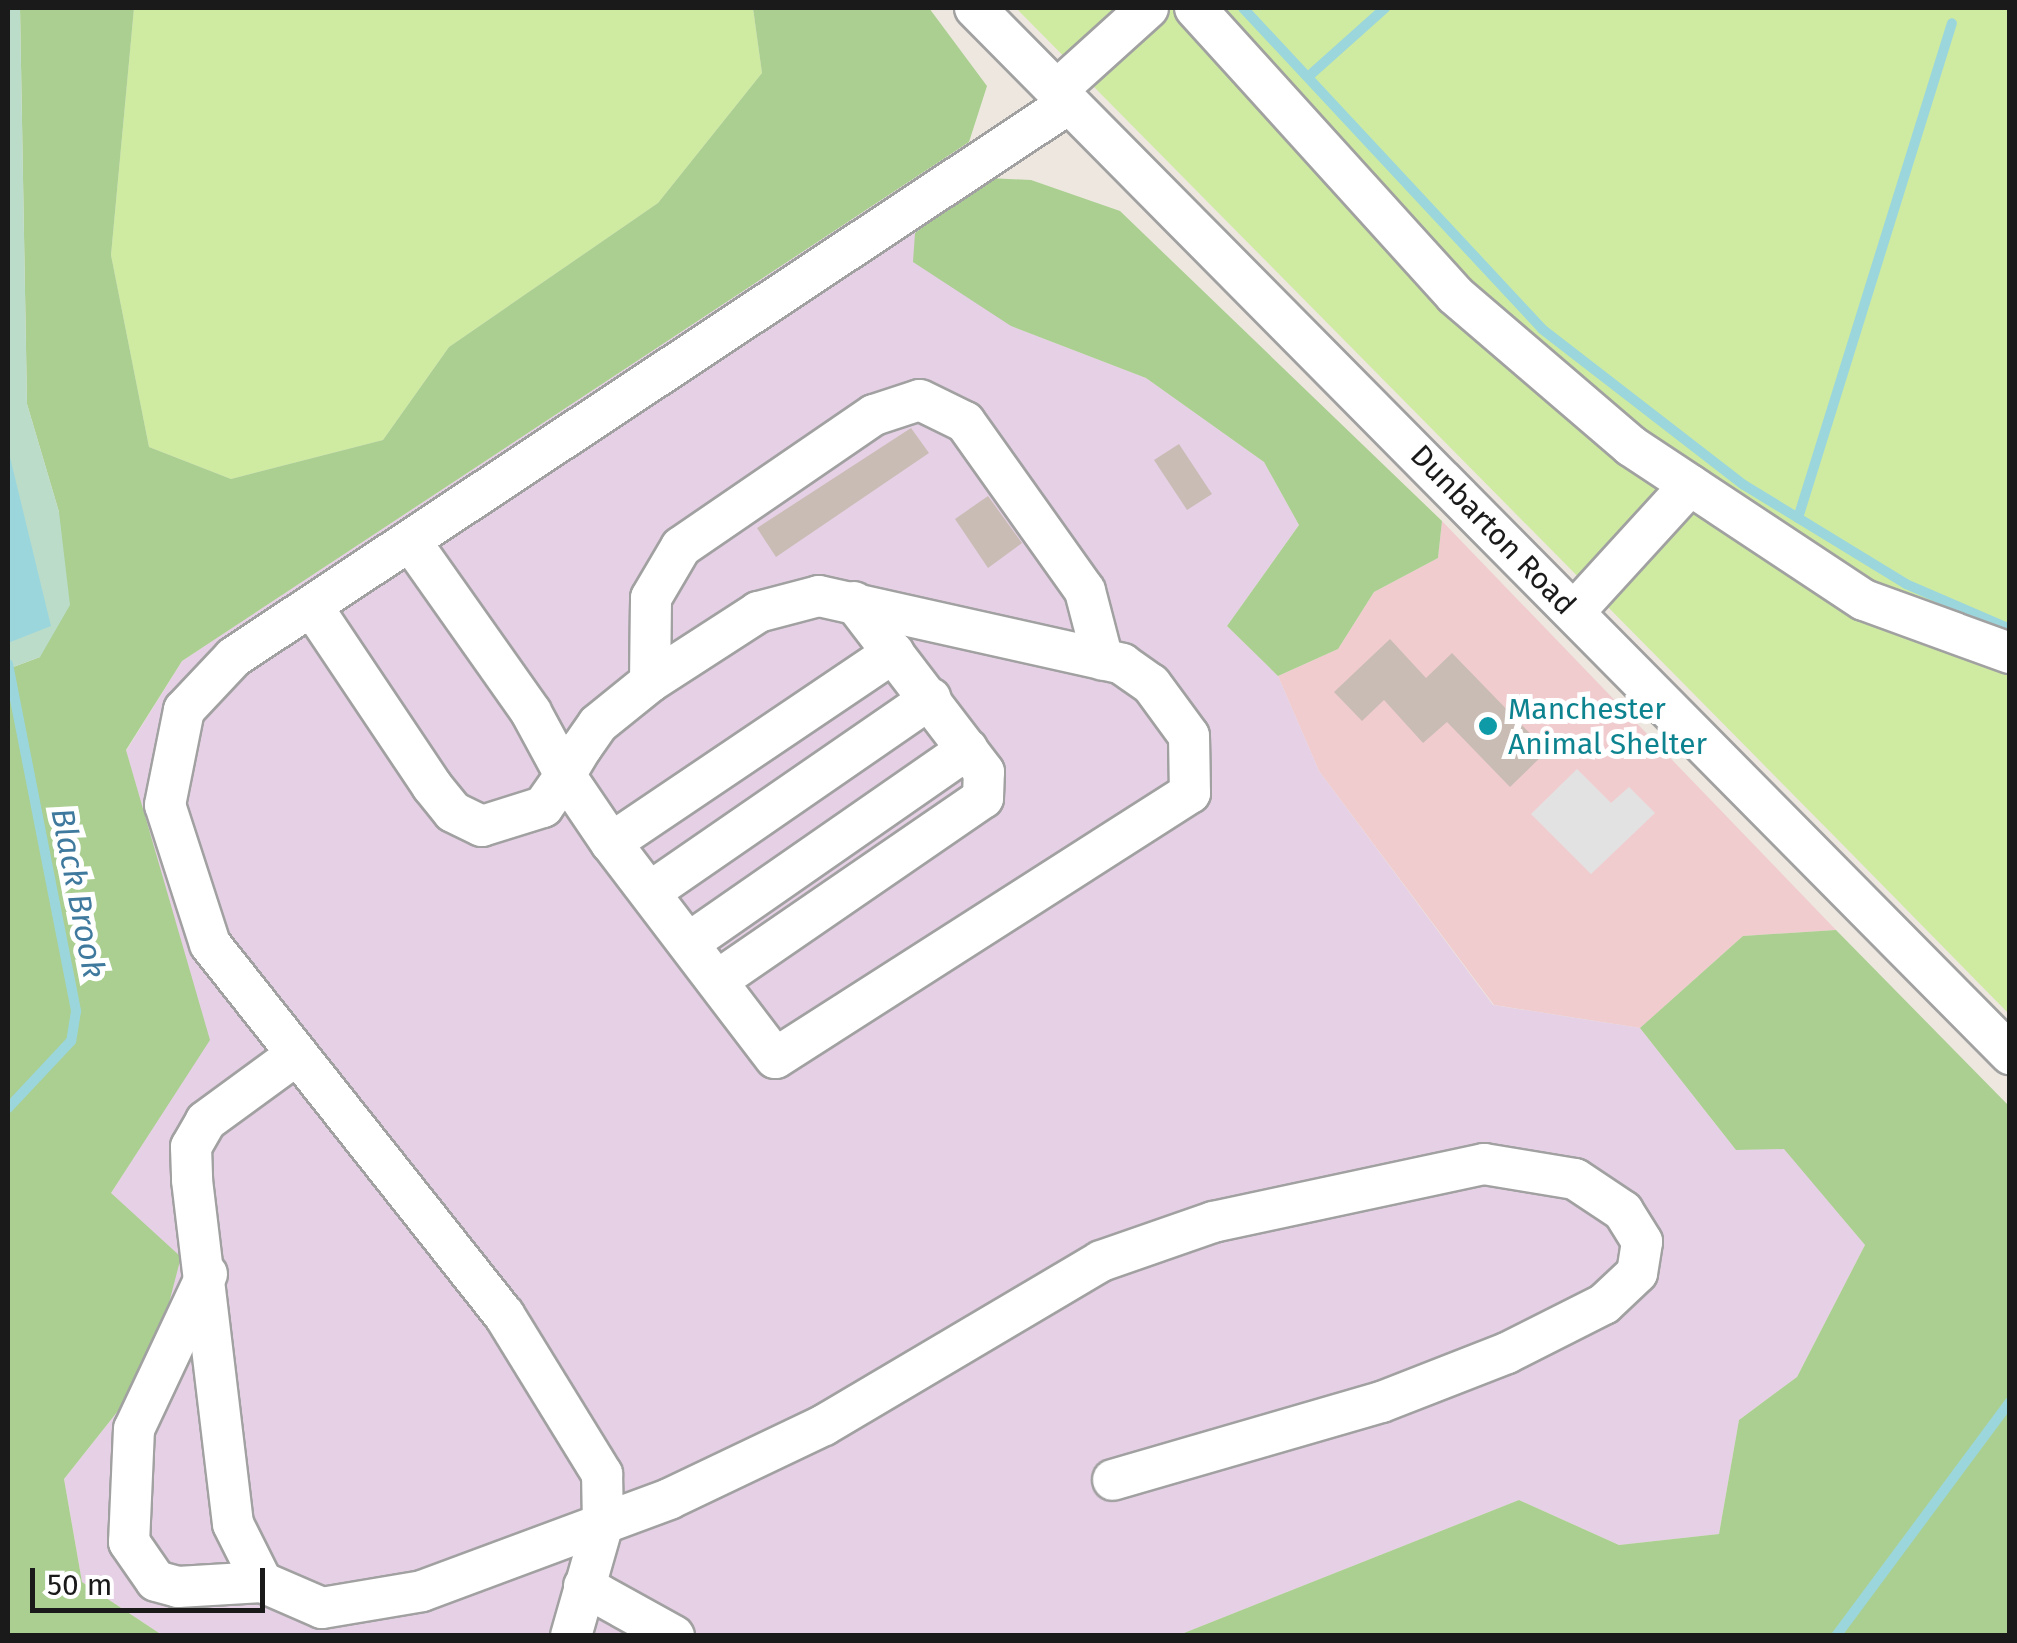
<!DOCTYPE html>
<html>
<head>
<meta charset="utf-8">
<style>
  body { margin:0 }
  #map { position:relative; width:2017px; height:1643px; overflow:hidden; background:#ede7df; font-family:"Fira Sans",sans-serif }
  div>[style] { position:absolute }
  .commercial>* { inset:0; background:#f0cccf }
  .industrial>* { inset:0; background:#e6d0e5 }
  .grass>* { inset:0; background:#ceeba1 }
  .forest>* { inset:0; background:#aacf91 }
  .wetland>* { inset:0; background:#bbdcc9 }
  .parking>* { inset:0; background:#e2e2e2 }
  .water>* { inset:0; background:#9cd6dd }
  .stream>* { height:10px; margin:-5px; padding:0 5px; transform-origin:5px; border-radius:5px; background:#9cd6dd }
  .building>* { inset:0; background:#c9bcb5 }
  .roads { filter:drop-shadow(2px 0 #a1a1a1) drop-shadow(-2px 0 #a1a1a1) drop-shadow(0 2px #a1a1a1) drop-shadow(0 -2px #a1a1a1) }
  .minor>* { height:40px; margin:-20px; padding:0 20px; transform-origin:20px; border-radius:20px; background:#fff }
  .dots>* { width:28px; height:28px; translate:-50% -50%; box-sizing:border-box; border:5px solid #fff; border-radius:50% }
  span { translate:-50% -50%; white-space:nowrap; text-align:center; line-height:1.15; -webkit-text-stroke:10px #fff; paint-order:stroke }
  .street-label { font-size:30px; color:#1a1a1a }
  .culture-label { font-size:30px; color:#0d838f }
  .left { translate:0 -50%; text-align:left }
  .water-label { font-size:32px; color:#3f799d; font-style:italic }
  .frame { position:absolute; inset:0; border:10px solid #1a1a1a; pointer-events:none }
  .scale { position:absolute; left:30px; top:1568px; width:235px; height:45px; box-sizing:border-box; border:5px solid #1a1a1a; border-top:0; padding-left:12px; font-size:30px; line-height:35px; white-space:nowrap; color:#1a1a1a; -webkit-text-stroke:8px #fff; paint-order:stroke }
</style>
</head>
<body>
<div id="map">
  <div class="commercial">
    <i style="clip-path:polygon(1442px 521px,1836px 930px,1743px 936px,1640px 1028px,1494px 1005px,1319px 771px,1278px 676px,1338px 649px,1374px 592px,1438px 558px)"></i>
  </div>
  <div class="industrial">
    <i style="clip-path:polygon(969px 142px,989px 178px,1011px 326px,1146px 378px,1264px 462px,1299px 525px,1227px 626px,1278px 676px,1319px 771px,1493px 1005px,1640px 1028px,1736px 1150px,1784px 1148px,1865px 1245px,1797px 1377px,1739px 1420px,1719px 1534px,1619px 1545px,1519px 1500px,1179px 1635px,162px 1635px,82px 1582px,64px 1479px,152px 1368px,111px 1193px,209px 1040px,126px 751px,182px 661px)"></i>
  </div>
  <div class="grass">
    <i style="clip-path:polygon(134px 8px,753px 8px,762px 73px,658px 203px,449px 347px,383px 440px,231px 479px,149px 447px,111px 255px)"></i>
    <i style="clip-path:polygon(1016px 8px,2009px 8px,2009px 1014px,1846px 848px)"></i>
  </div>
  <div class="forest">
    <i style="clip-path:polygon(20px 8px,134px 8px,111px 255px,149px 447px,231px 479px,383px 440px,449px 347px,658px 203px,762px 73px,753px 8px,929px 8px,987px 86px,969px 142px,182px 661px,126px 750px,210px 1040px,111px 1193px,181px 1257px,152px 1368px,64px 1479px,82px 1582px,162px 1635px,8px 1635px,8px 669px,40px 657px,59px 512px,27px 404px)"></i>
    <i style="clip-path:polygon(989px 178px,1031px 180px,1120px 211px,1442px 521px,1438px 558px,1374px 592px,1338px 649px,1278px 676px,1227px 626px,1299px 525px,1264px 462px,1146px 378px,1011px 326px,913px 262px,915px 233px)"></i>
    <i style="clip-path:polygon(1836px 930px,2009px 1106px,2009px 1635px,1179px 1635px,1519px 1500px,1619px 1545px,1719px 1534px,1739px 1420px,1797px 1377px,1865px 1245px,1784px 1149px,1736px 1150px,1640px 1028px,1743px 936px)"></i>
  </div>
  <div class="wetland">
    <i style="clip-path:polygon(8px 8px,20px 8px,27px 404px,59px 512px,70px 605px,40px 657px,8px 669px)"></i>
  </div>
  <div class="parking">
    <i style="clip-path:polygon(1577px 769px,1611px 803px,1629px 787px,1655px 813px,1591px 874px,1531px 814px)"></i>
  </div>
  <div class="water">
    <i style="clip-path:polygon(8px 449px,51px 626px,8px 643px)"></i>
  </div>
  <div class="stream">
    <i style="left:1243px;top:8px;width:439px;rotate:47deg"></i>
    <i style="left:1542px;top:329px;width:255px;rotate:37.7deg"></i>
    <i style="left:1744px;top:485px;width:190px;rotate:31.4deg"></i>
    <i style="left:1906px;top:584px;width:113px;rotate:23.4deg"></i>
    <i style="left:1309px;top:76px;width:102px;rotate:-41.8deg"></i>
    <i style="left:1798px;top:518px;width:518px;rotate:-72.72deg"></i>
    <i style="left:8px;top:664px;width:354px;rotate:78.9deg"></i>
    <i style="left:76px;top:1011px;width:30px;rotate:99deg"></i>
    <i style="left:71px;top:1041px;width:92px;rotate:133.2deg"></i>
    <i style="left:1836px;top:1636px;width:292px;rotate:-53.4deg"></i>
  </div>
  <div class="building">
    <i style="clip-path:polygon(911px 428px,929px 453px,776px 557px,757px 528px)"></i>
    <i style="clip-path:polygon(1179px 444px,1212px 494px,1187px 510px,1154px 460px)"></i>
    <i style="clip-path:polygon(988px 496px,1022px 543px,988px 568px,955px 519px)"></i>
    <i style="clip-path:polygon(1390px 639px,1426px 678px,1452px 653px,1547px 751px,1510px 787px,1447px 722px,1423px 743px,1384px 700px,1362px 721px,1334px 692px)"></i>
  </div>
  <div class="roads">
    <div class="minor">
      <i style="left:975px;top:8px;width:1472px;rotate:45.3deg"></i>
      <i style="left:1195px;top:8px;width:387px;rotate:47.8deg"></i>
      <i style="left:1455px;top:295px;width:232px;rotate:40.6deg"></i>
      <i style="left:1631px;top:446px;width:279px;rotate:33.5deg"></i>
      <i style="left:1864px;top:600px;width:155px;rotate:20deg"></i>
      <i style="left:1056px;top:91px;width:124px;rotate:-42.1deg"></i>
      <i style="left:315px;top:611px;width:211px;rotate:56.2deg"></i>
      <i style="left:432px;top:786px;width:33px;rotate:51deg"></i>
      <i style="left:453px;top:812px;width:32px;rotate:26deg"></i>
      <i style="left:482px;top:826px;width:64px;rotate:-17.3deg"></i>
      <i style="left:543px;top:807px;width:39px;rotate:-55deg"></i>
      <i style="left:565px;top:775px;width:33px;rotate:-59deg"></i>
      <i style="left:582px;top:747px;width:28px;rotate:-55deg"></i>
      <i style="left:598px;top:724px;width:67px;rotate:-38.9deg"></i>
      <i style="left:650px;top:682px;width:129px;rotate:-32.9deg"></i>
      <i style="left:758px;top:612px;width:63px;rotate:-14.7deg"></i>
      <i style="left:819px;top:596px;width:311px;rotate:12.6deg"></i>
      <i style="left:1122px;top:664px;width:35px;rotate:35deg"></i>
      <i style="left:1151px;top:684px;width:64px;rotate:53.8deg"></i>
      <i style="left:1189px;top:736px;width:57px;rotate:89deg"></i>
      <i style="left:1190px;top:793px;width:492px;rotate:147.4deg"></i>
      <i style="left:775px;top:1058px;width:270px;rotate:-127.3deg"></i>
      <i style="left:611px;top:843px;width:82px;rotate:-124.1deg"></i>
      <i style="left:565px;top:775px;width:72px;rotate:-118.4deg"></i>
      <i style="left:531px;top:712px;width:204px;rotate:-125.2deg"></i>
      <i style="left:1574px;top:612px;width:172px;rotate:-47.6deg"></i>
      <i style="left:650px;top:682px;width:84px;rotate:-89.3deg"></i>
      <i style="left:651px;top:598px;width:59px;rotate:-59.5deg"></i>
      <i style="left:681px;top:547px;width:234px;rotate:-34.4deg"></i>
      <i style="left:874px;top:415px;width:48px;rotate:-18.1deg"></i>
      <i style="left:920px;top:400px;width:50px;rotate:26.1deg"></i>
      <i style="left:965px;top:422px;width:207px;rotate:54.6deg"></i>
      <i style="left:1085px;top:591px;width:71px;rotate:75.4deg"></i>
      <i style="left:611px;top:843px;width:341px;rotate:-34deg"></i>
      <i style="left:650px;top:892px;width:341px;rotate:-34.6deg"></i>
      <i style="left:690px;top:942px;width:338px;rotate:-34.8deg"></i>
      <i style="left:721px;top:978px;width:318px;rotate:-34.5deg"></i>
      <i style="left:983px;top:798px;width:26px;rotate:-88deg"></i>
      <i style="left:984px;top:772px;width:214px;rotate:-127.4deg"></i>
      <i style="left:292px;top:1058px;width:107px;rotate:143.8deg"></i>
      <i style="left:206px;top:1121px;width:30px;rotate:120deg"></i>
      <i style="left:191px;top:1147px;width:33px;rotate:88deg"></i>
      <i style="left:192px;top:1180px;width:346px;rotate:83.2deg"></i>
      <i style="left:233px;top:1524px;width:65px;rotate:63.4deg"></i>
      <i style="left:262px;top:1582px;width:65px;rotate:23.4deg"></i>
      <i style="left:322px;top:1608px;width:101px;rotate:-9.6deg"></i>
      <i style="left:422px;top:1591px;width:264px;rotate:-20.4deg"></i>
      <i style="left:669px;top:1499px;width:172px;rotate:-25.5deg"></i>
      <i style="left:824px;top:1425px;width:322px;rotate:-30.6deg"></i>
      <i style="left:1101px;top:1261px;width:119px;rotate:-19.2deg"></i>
      <i style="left:1213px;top:1222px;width:277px;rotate:-12.1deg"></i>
      <i style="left:1484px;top:1164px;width:92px;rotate:9.4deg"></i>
      <i style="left:1575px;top:1179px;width:58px;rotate:33.7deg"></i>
      <i style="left:1623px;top:1211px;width:36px;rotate:58deg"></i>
      <i style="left:1642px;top:1242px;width:31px;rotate:99deg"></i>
      <i style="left:1637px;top:1273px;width:45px;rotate:136.8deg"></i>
      <i style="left:1604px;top:1304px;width:109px;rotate:153.2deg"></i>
      <i style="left:1507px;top:1353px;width:135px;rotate:158.7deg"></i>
      <i style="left:1381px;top:1402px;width:279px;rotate:163.8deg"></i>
      <i style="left:207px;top:1274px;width:171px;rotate:115.2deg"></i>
      <i style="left:134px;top:1429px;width:113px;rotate:92.5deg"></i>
      <i style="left:129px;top:1542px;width:47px;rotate:55.3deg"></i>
      <i style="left:156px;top:1581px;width:23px;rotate:15deg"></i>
      <i style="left:178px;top:1587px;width:84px;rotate:-3.4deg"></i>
      <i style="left:584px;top:1586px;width:103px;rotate:29.1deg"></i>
      <i style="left:571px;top:1636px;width:116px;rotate:-74.1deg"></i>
      <i style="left:603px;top:1524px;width:50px;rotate:-91.1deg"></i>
      <i style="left:602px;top:1474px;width:187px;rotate:-121.6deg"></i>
      <i style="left:504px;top:1315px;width:473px;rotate:-128.4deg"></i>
      <i style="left:210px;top:944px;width:146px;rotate:-107.9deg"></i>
      <i style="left:165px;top:805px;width:97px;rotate:-78.7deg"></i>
      <i style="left:184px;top:710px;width:73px;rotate:-46.7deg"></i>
      <i style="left:234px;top:657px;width:1001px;rotate:-33.55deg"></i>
    </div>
  </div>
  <div class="dots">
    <i style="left:1488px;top:726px;background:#0f9aa8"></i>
  </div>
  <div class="street-label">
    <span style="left:1493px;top:530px;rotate:46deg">Dunbarton Road</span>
  </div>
  <div class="culture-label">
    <span class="left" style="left:1508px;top:726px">Manchester<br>Animal Shelter</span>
  </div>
  <div class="water-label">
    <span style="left:78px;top:893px;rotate:79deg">Black Brook</span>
  </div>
  <div class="frame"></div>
  <div class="scale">50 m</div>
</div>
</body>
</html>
